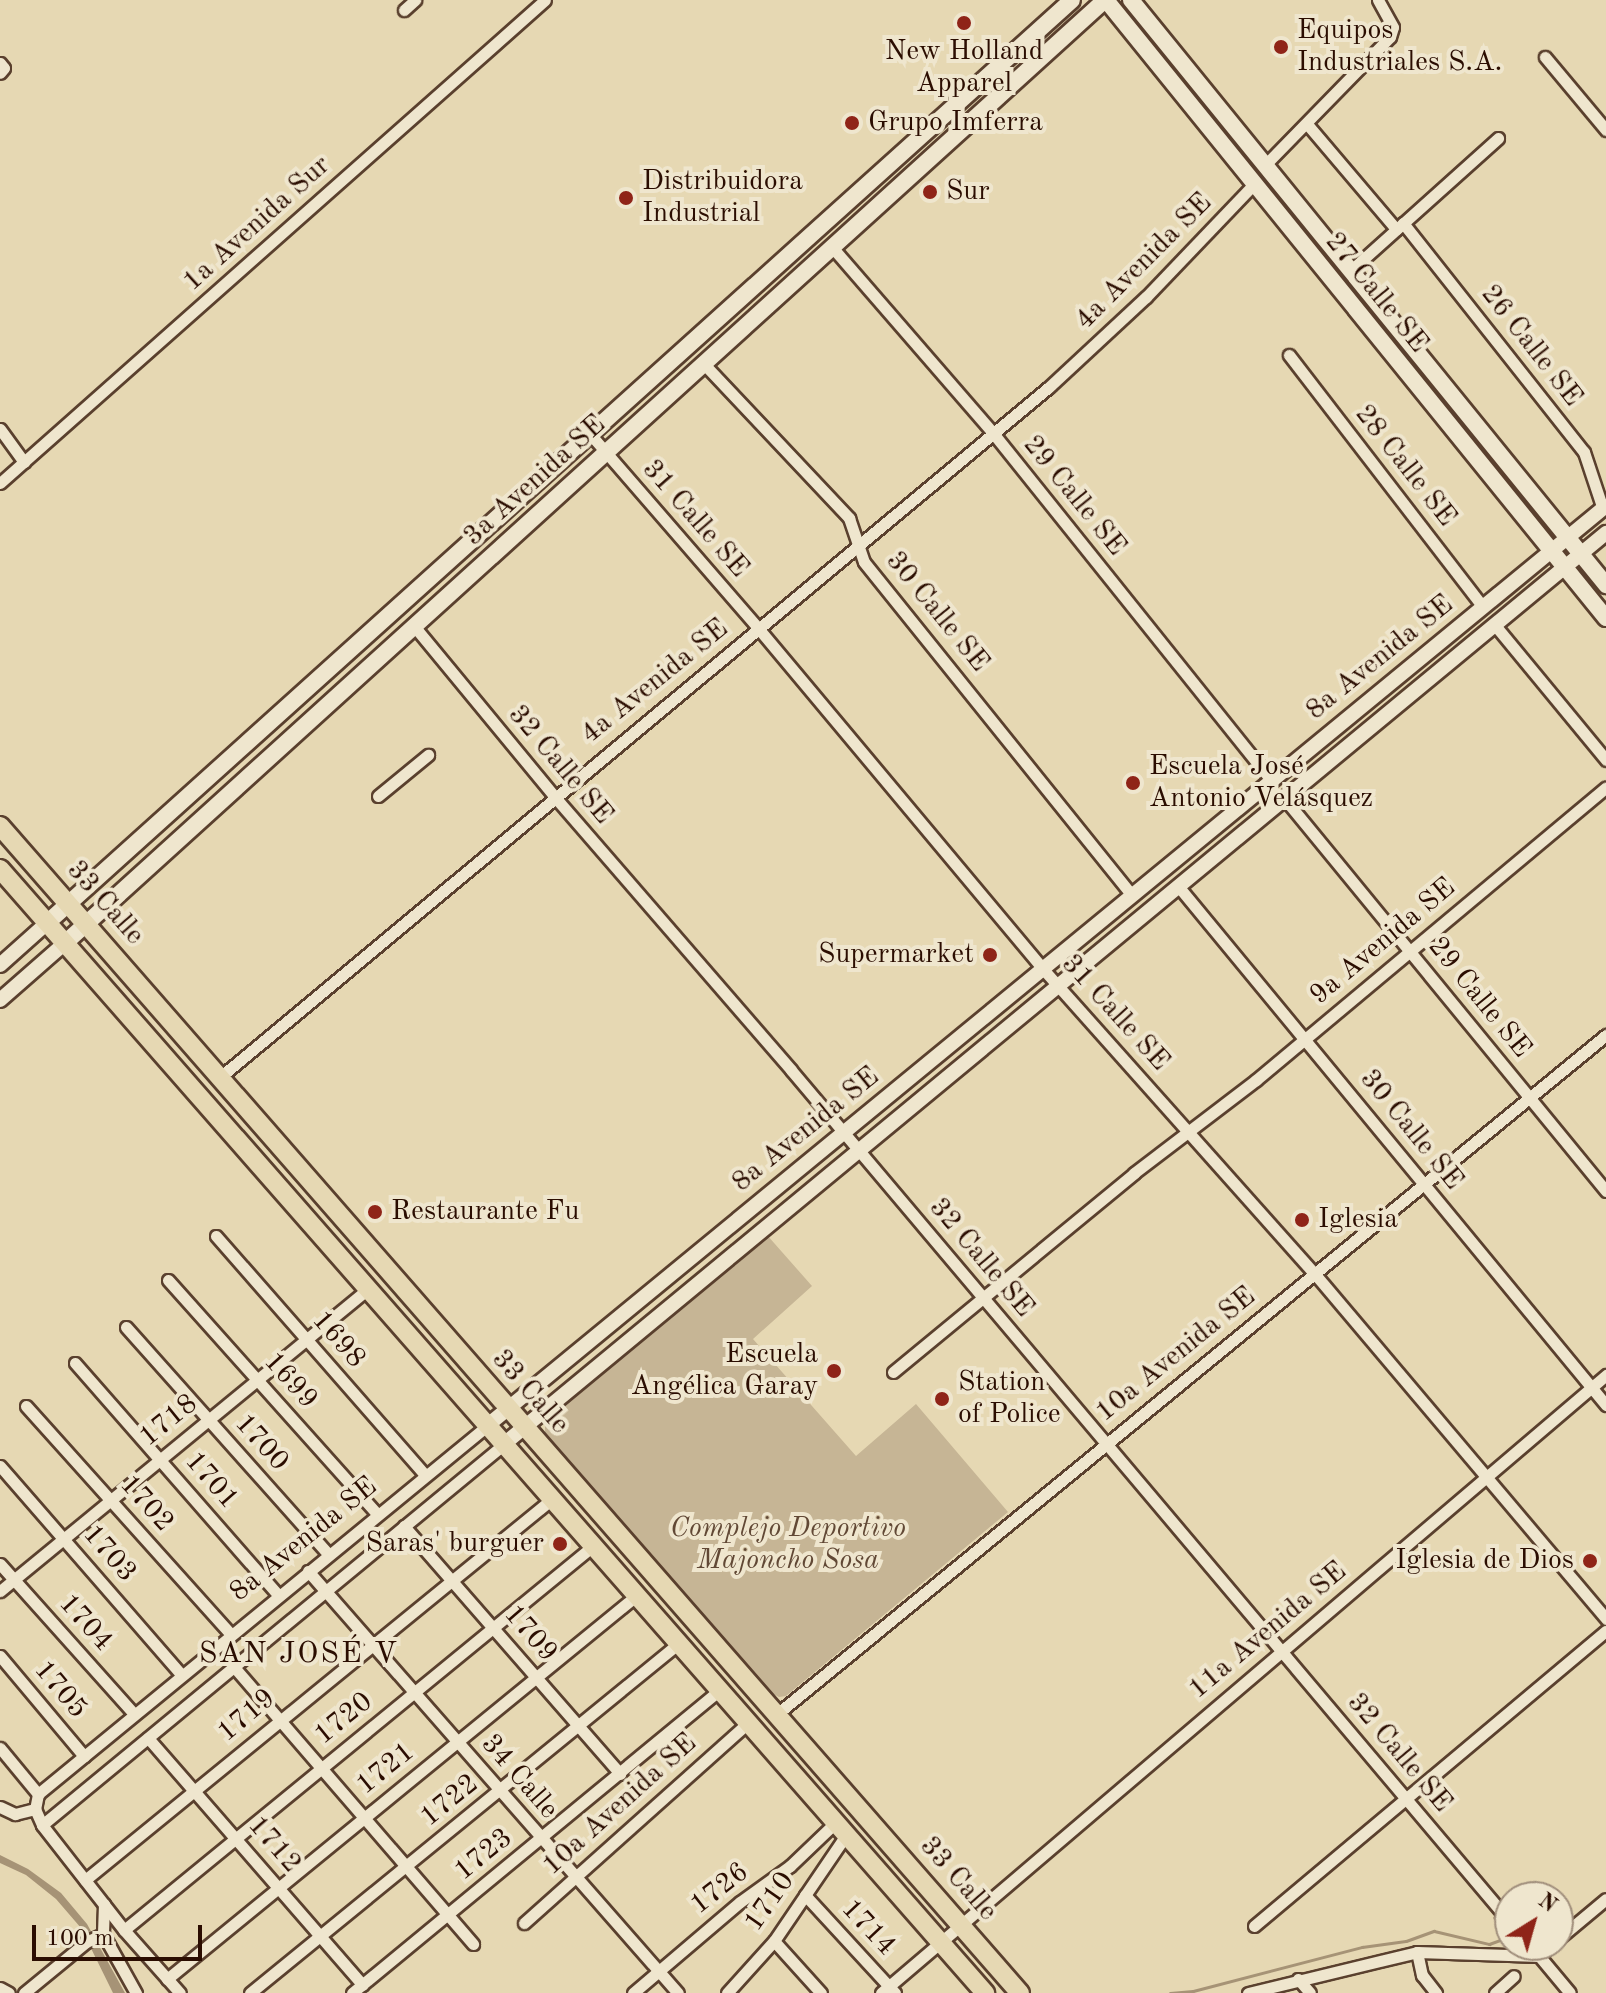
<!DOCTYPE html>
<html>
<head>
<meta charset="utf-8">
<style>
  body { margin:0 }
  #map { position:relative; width:1606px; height:1993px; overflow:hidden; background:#e6d8b3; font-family:"Old Standard TT",serif }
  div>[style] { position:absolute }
  .green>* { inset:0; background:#c6b595 }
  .water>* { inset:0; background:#a69376 }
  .stream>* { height:3px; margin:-1.5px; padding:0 1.5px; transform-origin:1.5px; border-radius:1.5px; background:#a69376 }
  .roads { filter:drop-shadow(2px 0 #5a402e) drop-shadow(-2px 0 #5a402e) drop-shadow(0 2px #5a402e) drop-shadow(0 -2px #5a402e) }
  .minor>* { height:11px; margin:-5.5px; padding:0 5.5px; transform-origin:5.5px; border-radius:5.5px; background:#efe6ce }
  .tertiary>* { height:14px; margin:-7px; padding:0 7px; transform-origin:7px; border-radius:7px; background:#efe6ce }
  .secondary>* { height:16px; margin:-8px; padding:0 8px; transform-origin:8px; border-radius:8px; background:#efe6ce }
  .primary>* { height:18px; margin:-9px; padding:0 9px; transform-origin:9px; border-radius:9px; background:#e6d8b3 }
  .dots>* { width:22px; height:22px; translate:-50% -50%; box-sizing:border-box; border:4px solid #efe6ce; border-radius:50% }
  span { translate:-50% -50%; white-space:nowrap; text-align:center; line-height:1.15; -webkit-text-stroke:8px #efe6ce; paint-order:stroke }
  .poi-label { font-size:28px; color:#2b0d01 }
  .left { translate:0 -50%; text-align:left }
  .right { translate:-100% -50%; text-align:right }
  .street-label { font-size:28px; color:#2b0d01 }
  .park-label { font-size:28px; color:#614835; font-style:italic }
  .neighbourhood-label { font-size:30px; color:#2b0d01; letter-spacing:2px }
  .north { position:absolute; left:1494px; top:1881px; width:80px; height:80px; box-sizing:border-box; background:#efe6ce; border:2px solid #a18f7c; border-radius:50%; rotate:37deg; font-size:22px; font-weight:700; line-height:32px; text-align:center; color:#2b0d01 }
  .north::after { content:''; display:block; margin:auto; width:28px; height:36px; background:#8f2418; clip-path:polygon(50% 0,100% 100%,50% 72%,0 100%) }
  .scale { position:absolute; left:32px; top:1925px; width:170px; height:36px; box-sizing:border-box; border:4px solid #2b0d01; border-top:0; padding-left:10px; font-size:24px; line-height:28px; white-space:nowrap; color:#2b0d01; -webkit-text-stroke:6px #efe6ce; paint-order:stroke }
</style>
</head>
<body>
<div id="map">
  <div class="green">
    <i style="clip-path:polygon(767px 1235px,812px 1286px,753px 1339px,856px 1456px,916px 1404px,1008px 1512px,786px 1696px,779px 1697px,770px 1692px,545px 1436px,545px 1427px,551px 1414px)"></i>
  </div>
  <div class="water">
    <i style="clip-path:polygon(0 1855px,28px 1869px,61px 1893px,87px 1924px,125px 1993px,113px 1993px,81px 1928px,56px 1899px,26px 1875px,0 1863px)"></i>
  </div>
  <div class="stream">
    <i style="left:1170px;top:1993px;width:23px;rotate:-5deg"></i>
    <i style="left:1193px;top:1991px;width:175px;rotate:-14.6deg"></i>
    <i style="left:1362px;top:1947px;width:44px;rotate:-7.8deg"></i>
    <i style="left:1406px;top:1941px;width:30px;rotate:-20deg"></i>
    <i style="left:1434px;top:1931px;width:57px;rotate:13.3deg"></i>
    <i style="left:1489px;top:1944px;width:15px;rotate:-20deg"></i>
    <i style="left:1503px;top:1939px;width:9px;rotate:-69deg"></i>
    <i style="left:1506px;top:1931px;width:18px;rotate:-131deg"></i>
  </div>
  <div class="roads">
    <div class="minor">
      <i style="left:404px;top:10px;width:15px;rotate:-42deg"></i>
      <i style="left:1545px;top:57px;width:95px;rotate:50.1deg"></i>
      <i style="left:0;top:63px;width:6px;rotate:51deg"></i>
      <i style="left:4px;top:68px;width:6px;rotate:129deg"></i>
      <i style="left:1307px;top:124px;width:138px;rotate:49.7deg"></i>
      <i style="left:1264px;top:166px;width:180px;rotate:-45.7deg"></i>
      <i style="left:1390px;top:37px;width:10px;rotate:-73deg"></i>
      <i style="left:1393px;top:27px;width:31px;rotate:-119deg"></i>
      <i style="left:1403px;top:223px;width:292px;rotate:51.7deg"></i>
      <i style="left:1584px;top:452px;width:60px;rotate:71.6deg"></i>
      <i style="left:832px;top:247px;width:246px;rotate:49.1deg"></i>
      <i style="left:993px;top:433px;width:446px;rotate:51.3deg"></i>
      <i style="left:1350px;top:271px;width:199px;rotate:-41.9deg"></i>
      <i style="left:1289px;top:355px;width:318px;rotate:52.4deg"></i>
      <i style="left:704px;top:364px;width:212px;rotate:46.7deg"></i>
      <i style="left:849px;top:518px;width:46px;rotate:71.2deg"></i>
      <i style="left:864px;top:562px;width:427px;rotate:51.2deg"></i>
      <i style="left:0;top:429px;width:41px;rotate:54deg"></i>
      <i style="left:591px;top:435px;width:255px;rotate:49.1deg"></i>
      <i style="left:758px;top:628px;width:444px;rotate:50.1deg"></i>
      <i style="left:1043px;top:969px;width:407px;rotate:48.3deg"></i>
      <i style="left:1314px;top:1273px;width:453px;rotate:49.8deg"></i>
      <i style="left:0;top:483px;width:728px;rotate:-41.55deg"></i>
      <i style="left:1494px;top:624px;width:176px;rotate:50.5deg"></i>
      <i style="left:414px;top:626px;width:220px;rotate:50.5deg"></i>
      <i style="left:554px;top:796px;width:362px;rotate:49.1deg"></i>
      <i style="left:791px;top:1070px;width:1115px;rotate:49.84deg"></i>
      <i style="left:378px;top:796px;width:65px;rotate:-39.4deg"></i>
      <i style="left:1284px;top:798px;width:508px;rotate:50.67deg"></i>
      <i style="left:1178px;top:886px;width:673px;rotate:50.49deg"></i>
      <i style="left:219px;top:1078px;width:1080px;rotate:-39.78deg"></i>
      <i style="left:1049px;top:387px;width:132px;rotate:-42.9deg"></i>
      <i style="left:1146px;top:297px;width:156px;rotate:-46.3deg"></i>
      <i style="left:216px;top:1236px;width:316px;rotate:48.8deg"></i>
      <i style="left:168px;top:1280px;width:314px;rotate:48.2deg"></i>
      <i style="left:126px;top:1327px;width:304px;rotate:48.3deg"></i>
      <i style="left:75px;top:1363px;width:308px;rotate:48.8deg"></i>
      <i style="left:893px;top:1372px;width:313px;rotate:-39.5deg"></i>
      <i style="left:1134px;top:1173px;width:153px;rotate:-37.3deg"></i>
      <i style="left:1256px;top:1080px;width:456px;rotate:-39.9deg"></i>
      <i style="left:26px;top:1406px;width:305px;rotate:48.1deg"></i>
      <i style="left:0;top:1466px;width:276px;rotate:49deg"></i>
      <i style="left:404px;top:1526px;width:329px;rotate:48.9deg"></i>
      <i style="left:0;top:1564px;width:201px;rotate:48.2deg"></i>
      <i style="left:308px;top:1571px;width:561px;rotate:48.76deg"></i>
      <i style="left:0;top:1591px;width:476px;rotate:-39.4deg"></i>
      <i style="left:0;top:1656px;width:131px;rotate:50deg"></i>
      <i style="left:234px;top:1667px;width:366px;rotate:49.2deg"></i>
      <i style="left:777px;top:1714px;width:1072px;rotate:-39.32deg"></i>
      <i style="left:148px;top:1738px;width:327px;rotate:49deg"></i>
      <i style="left:0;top:1748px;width:60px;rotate:50.4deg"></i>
      <i style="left:38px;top:1794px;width:582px;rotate:-39.35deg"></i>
      <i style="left:38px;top:1794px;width:15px;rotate:101deg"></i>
      <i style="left:35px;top:1809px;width:17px;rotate:66deg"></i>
      <i style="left:42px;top:1825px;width:133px;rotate:52deg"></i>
      <i style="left:124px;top:1930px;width:84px;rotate:48.4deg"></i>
      <i style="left:0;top:1807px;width:17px;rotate:25deg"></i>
      <i style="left:15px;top:1814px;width:21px;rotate:-14deg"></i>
      <i style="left:42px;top:1825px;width:599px;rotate:-39.51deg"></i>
      <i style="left:85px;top:1880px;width:603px;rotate:-39.21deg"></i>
      <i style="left:805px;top:1895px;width:133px;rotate:47.4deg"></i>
      <i style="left:104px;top:1904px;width:30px;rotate:92deg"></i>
      <i style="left:103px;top:1934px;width:68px;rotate:60.8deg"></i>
      <i style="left:524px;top:1923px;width:300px;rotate:-41.8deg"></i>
      <i style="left:1254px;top:1926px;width:459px;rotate:-40deg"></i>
      <i style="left:124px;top:1930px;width:606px;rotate:-39.31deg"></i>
      <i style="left:1558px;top:1939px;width:62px;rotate:-39.8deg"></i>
      <i style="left:774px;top:1941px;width:70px;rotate:47.9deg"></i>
      <i style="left:1530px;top:1945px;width:62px;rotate:50.2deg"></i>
      <i style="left:1417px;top:1952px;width:24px;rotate:78deg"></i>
      <i style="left:1422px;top:1975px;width:23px;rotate:52deg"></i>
      <i style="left:167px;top:1979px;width:607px;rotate:-39.25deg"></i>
      <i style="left:1298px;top:1979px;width:18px;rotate:49deg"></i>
      <i style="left:0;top:1988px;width:10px;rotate:29deg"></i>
      <i style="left:24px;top:1993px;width:80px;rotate:-39.4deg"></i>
      <i style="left:86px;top:1942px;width:19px;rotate:-25deg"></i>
      <i style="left:250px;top:1993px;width:554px;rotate:-39.21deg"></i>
      <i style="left:352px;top:1993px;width:476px;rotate:-39.5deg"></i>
      <i style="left:633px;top:1993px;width:140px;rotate:-40.4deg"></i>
      <i style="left:740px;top:1902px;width:62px;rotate:-35.8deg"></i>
      <i style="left:790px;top:1866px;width:64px;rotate:-43.7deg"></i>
      <i style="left:727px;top:1993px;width:70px;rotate:-47.9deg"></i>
      <i style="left:774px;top:1941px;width:128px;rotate:-55.8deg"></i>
      <i style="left:881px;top:1993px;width:953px;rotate:-40.44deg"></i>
      <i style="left:1248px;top:1993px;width:174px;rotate:-13.6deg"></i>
      <i style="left:1417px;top:1952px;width:122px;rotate:1.9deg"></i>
      <i style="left:1539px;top:1956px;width:16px;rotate:-43deg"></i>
      <i style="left:1495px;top:1993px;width:25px;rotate:-42deg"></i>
    </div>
    <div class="tertiary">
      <i style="left:0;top:965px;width:63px;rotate:-41.8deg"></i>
      <i style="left:0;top:1000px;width:86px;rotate:-41.2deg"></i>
      <i style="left:488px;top:1425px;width:1447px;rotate:-39.42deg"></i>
      <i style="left:504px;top:1444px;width:1430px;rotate:-39.58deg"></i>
    </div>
    <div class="secondary">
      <i style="left:1106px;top:0;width:795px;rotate:51.03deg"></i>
      <i style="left:1131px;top:0;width:754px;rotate:50.92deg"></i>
      <i style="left:47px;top:923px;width:1379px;rotate:-42deg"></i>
      <i style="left:65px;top:943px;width:1404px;rotate:-42.2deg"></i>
    </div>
    <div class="primary">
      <i style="left:0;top:826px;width:1550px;rotate:48.85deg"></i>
      <i style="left:0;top:869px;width:1495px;rotate:48.77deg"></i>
    </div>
  </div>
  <div class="dots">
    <i style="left:964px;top:23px;background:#8f2418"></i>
    <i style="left:1281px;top:47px;background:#8f2418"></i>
    <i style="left:852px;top:123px;background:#8f2418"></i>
    <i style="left:930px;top:192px;background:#8f2418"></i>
    <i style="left:626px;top:198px;background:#8f2418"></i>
    <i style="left:1133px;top:783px;background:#8f2418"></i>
    <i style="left:990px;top:955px;background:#8f2418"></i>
    <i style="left:375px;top:1212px;background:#8f2418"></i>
    <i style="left:1302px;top:1220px;background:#8f2418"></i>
    <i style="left:834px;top:1371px;background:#8f2418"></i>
    <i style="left:942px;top:1399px;background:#8f2418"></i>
    <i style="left:560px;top:1544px;background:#8f2418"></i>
    <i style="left:1590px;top:1561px;background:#8f2418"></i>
  </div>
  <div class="poi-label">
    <span class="left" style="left:1297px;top:47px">Equipos<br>Industriales S.A.</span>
    <span style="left:964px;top:68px">New Holland<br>Apparel</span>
    <span class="left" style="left:868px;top:123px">Grupo Imferra</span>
    <span class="left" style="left:642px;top:198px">Distribuidora<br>Industrial</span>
    <span class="left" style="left:946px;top:192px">Sur</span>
    <span class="left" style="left:1149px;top:783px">Escuela José<br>Antonio Velásquez</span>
    <span class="right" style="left:974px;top:955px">Supermarket</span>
    <span class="left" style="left:391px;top:1212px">Restaurante Fu</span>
    <span class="left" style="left:1318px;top:1220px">Iglesia</span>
    <span class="right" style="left:818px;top:1371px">Escuela<br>Angélica Garay</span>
    <span class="left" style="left:958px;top:1399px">Station<br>of Police</span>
    <span class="right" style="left:544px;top:1544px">Saras' burguer</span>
    <span class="right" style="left:1574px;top:1561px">Iglesia de Dios</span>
  </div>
  <div class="street-label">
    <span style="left:257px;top:224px;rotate:-42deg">1a Avenida Sur</span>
    <span style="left:1144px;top:262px;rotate:-45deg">4a Avenida SE</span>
    <span style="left:1376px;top:293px;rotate:51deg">27 Calle SE</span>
    <span style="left:1531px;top:346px;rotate:52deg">26 Calle SE</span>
    <span style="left:1405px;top:466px;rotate:52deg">28 Calle SE</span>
    <span style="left:535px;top:481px;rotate:-42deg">3a Avenida SE</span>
    <span style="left:1074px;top:496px;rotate:51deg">29 Calle SE</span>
    <span style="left:695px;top:519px;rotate:49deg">31 Calle SE</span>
    <span style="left:937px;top:612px;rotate:51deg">30 Calle SE</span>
    <span style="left:1380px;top:658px;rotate:-39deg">8a Avenida SE</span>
    <span style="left:655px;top:682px;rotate:-39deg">4a Avenida SE</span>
    <span style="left:560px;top:765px;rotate:50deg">32 Calle SE</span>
    <span style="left:105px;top:903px;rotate:49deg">33 Calle</span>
    <span style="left:1383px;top:942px;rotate:-40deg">9a Avenida SE</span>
    <span style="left:1479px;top:998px;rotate:51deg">29 Calle SE</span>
    <span style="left:1115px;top:1013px;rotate:48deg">31 Calle SE</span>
    <span style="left:806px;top:1130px;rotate:-39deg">8a Avenida SE</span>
    <span style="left:1411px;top:1130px;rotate:51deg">30 Calle SE</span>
    <span style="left:981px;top:1258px;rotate:50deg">32 Calle SE</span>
    <span style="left:338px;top:1340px;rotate:49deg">1698</span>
    <span style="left:1176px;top:1355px;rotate:-39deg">10a Avenida SE</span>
    <span style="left:290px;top:1381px;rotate:48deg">1699</span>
    <span style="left:530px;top:1392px;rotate:49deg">33 Calle</span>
    <span style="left:169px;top:1421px;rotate:-39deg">1718</span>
    <span style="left:261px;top:1443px;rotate:48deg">1700</span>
    <span style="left:211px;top:1481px;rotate:49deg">1701</span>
    <span style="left:146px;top:1504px;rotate:48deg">1702</span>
    <span style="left:304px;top:1540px;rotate:-39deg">8a Avenida SE</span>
    <span style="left:109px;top:1554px;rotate:49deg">1703</span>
    <span style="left:85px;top:1623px;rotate:48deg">1704</span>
    <span style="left:1268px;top:1631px;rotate:-40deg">11a Avenida SE</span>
    <span style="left:530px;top:1634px;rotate:49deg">1709</span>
    <span style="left:60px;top:1690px;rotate:50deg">1705</span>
    <span style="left:247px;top:1716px;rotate:-40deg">1719</span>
    <span style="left:344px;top:1719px;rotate:-39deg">1720</span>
    <span style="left:1399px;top:1753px;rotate:50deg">32 Calle SE</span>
    <span style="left:386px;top:1769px;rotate:-39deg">1721</span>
    <span style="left:519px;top:1777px;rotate:49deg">34 Calle</span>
    <span style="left:450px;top:1801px;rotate:-39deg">1722</span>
    <span style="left:620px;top:1805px;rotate:-42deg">10a Avenida SE</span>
    <span style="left:274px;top:1845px;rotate:49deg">1712</span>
    <span style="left:484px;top:1855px;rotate:-39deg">1723</span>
    <span style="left:958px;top:1879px;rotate:49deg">33 Calle</span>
    <span style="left:720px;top:1889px;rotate:-38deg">1726</span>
    <span style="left:770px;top:1902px;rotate:-55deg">1710</span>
    <span style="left:868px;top:1928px;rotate:47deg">1714</span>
  </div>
  <div class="park-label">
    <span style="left:788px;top:1545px">Complejo Deportivo<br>Majoncho Sosa</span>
  </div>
  <div class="neighbourhood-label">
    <span style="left:299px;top:1654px">SAN JOSÉ V</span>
  </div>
  <div class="north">N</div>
  <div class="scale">100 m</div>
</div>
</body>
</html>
